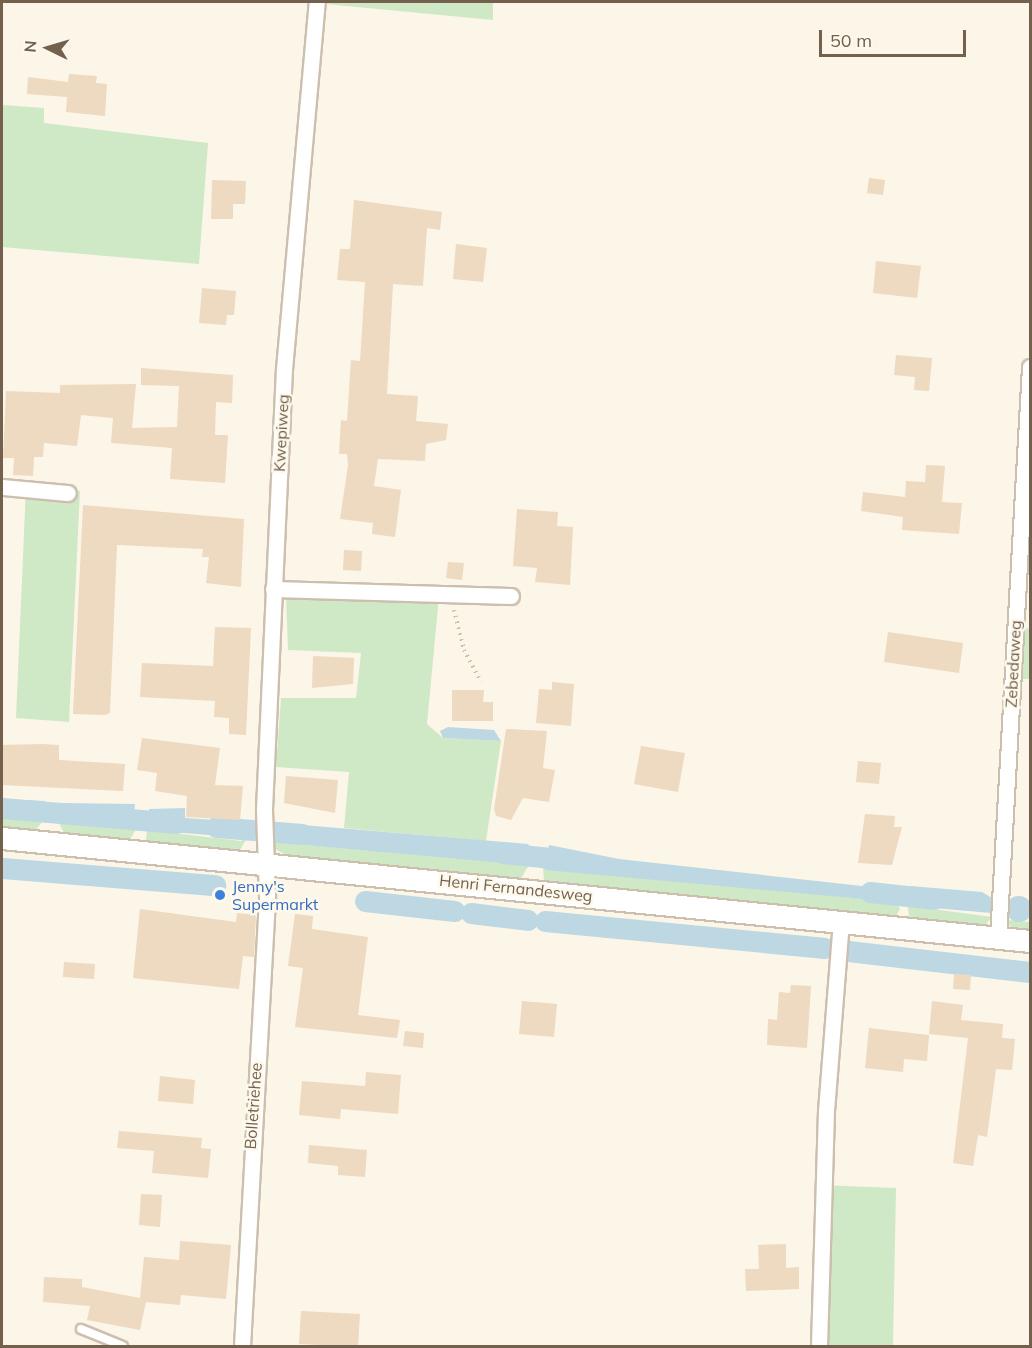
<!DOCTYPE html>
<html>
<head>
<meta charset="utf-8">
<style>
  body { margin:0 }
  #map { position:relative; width:1032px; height:1348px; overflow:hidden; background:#fbf6e7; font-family:Mulish,sans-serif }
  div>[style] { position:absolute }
  .green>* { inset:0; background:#cfe8c6 }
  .water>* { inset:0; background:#bdd8e3 }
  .round { border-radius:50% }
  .canal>* { height:21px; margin:-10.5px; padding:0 10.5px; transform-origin:10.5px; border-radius:10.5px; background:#bdd8e3 }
  .building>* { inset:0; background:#eed9c1 }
  .path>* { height:4px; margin-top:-2px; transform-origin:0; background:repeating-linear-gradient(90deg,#d3bda4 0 1.5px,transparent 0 6px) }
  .roads { filter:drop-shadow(2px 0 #ccbfae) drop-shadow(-2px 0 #ccbfae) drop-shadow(0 2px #ccbfae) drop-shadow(0 -2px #ccbfae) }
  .lane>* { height:8px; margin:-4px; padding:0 4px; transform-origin:4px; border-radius:4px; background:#fff }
  .street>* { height:15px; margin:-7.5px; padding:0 7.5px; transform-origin:7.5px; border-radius:7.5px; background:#fff }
  .secondary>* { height:21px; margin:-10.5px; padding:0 10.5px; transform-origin:10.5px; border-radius:10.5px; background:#fff }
  .dots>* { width:16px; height:16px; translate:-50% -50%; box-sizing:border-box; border:3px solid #fef9ed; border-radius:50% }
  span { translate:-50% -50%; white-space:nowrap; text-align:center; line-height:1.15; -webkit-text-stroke:5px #fef9ed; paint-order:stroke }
  .street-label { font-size:16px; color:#73604d }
  .shop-label { font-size:16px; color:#366cbe }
  .left { translate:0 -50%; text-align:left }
  .frame { position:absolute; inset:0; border:3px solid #73604d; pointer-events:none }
  .north { position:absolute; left:18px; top:18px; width:60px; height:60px; -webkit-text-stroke:4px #fef9ed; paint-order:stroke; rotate:275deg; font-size:16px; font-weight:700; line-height:24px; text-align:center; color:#73604d }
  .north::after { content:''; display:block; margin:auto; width:21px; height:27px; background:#73604d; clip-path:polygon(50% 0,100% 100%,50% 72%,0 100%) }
  .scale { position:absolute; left:819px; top:30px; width:147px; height:27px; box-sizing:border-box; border:3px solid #73604d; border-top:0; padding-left:8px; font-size:18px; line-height:21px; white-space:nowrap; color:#73604d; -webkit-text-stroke:4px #fef9ed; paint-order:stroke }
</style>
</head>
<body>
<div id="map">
  <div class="green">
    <i style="clip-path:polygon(327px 2px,493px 2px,493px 20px,326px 4px)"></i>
    <i style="clip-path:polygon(2px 105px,44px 108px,44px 123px,208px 143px,199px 264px,2px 247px)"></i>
    <i style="clip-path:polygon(26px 487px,80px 491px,69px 722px,16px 718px)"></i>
    <i style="clip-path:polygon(286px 595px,439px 596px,427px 724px,443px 738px,501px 741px,486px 841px,344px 828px,349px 772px,276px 767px,281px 698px,356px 698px,361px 653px,288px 650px)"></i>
    <i style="clip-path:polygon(1024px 628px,1030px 629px,1030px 679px,1021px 679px)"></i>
    <i style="clip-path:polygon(2px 815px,43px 821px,33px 833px,2px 830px)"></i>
    <i style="clip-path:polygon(57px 819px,133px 827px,135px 831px,129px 841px,65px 835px)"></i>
    <i style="clip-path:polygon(147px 830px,241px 841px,248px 836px,240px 850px,153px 843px,146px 840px)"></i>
    <i style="clip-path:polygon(273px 839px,294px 844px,530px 863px,519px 882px,286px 855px,271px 847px)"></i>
    <i style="clip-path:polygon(543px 866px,896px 902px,900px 909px,894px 919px,544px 882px)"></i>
    <i style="clip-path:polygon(907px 901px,911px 906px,992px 917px,983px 927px,916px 920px,909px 916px)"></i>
    <i style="clip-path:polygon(1007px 920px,1030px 922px,1030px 934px,1013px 932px)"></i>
    <i style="clip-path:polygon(819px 1185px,896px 1188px,893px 1346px,813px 1346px)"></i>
  </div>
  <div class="water">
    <i style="clip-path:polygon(448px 727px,494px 730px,501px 741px,443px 738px,440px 731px)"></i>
    <i style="clip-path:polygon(2px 799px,45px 801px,43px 821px,2px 815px)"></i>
    <i style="clip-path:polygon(62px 803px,135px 804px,133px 827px,59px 821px)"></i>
    <i style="clip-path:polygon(185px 808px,185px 818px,246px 822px,245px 838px,147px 830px,149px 809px)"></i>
    <i style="clip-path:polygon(279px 823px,528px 844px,532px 849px,528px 865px,294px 844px,273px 839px,274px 824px)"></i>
    <i style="clip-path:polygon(549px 845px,619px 859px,898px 890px,896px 902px,545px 870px)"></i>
    <i style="clip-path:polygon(910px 886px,982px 892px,992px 898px,991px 913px,911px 906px)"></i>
    <i class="round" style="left:1006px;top:896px;width:26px;height:26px"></i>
  </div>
  <div class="canal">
    <i style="left:2px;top:808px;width:175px;rotate:4.9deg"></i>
    <i style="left:216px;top:827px;width:86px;rotate:4.7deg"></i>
    <i style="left:503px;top:853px;width:67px;rotate:6deg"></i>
    <i style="left:2px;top:868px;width:214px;rotate:4.6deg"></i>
    <i style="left:870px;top:892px;width:64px;rotate:6.2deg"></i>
    <i style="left:365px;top:901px;width:90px;rotate:6.4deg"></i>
    <i style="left:471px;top:913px;width:57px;rotate:7deg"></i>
    <i style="left:545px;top:921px;width:281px;rotate:5.5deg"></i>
    <i style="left:848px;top:951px;width:183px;rotate:6.6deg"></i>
  </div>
  <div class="building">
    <i style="clip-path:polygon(69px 74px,97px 76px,96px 83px,107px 84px,105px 116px,66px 112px,67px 97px,27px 94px,28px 77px,68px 82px)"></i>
    <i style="clip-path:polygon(869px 178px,885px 180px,883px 195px,867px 193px)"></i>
    <i style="clip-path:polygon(212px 180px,246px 181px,245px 204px,233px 204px,233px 219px,211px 219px)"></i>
    <i style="clip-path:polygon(354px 200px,442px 212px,440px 230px,427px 228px,423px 286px,393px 284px,387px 394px,418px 396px,416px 421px,448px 424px,446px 440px,426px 444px,425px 461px,378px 459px,374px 486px,401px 490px,395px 537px,372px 534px,373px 523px,340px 519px,348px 465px,347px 454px,339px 454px,341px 420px,347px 421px,351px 360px,360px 361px,365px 282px,337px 280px,340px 249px,350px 249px)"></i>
    <i style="clip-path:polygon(456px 244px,487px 248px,483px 282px,453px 279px)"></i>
    <i style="clip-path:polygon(876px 261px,921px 266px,917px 298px,873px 293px)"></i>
    <i style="clip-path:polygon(202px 288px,236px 291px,234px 315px,227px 315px,226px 325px,199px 323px)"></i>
    <i style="clip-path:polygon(896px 355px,932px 358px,929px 391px,914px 390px,915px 377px,894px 375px)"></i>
    <i style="clip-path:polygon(141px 368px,233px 375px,232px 403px,216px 402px,215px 435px,228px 435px,225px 483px,170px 479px,172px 448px,111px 443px,113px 418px,81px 415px,77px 446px,44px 443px,43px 457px,34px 457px,33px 476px,13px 475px,14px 458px,3px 458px,6px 391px,60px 393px,60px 385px,136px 384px,132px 428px,177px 427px,179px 386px,141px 385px)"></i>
    <i style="clip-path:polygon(926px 465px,945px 466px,942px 502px,962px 503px,959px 534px,902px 530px,903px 517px,861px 511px,863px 492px,905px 497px,906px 481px,925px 482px)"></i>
    <i style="clip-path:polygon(83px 505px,244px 519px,241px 587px,206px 583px,209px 557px,202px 557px,203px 549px,117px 545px,110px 713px,105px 715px,73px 714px)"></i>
    <i style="clip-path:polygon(517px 509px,558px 512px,557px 526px,573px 527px,570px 585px,535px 582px,537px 568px,513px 566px)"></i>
    <i style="clip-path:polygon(344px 550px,362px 551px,361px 571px,343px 570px)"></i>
    <i style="clip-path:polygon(448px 562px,464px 563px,462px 580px,446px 578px)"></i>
    <i style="clip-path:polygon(215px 627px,251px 628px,246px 735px,229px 734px,229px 718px,214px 717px,215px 701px,140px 697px,142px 663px,213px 666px)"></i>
    <i style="clip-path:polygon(888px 632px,963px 643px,959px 673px,884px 662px)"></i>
    <i style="clip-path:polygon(313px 656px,354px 658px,353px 684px,312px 688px)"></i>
    <i style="clip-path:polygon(552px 682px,574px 684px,571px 726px,536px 723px,539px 689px,552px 690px)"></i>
    <i style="clip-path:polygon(452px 690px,484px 690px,483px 702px,493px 702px,493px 721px,452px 721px)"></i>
    <i style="clip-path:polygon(506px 729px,547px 731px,543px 768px,555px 770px,549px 802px,523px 798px,511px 820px,496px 816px,494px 809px)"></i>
    <i style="clip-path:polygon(142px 738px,220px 748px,215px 785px,243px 786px,240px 820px,186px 817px,187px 796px,155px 791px,157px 773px,137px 770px)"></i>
    <i style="clip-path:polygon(42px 744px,59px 745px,59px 760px,125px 764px,123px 791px,2px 785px,2px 745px)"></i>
    <i style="clip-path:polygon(641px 746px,685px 753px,678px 792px,634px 784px)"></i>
    <i style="clip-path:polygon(858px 761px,881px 763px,879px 784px,856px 782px)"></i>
    <i style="clip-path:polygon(286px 776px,338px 780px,335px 813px,284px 803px)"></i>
    <i style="clip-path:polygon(865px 814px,895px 816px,894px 827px,902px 827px,892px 865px,858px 863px)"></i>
    <i style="clip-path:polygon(140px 909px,236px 922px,237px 913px,256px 915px,254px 957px,243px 956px,239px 989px,133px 978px)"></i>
    <i style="clip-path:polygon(295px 914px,313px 916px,312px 929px,368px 937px,358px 1015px,400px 1020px,397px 1038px,295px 1027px,303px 968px,288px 966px)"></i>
    <i style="clip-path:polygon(64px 962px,95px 964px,94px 979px,63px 977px)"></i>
    <i style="clip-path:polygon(954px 974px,971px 975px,970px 990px,953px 989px)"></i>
    <i style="clip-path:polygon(791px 985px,811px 986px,807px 1048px,767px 1045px,768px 1019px,777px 1020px,779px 992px,790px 993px)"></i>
    <i style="clip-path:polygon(522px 1001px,557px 1004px,554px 1037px,519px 1034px)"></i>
    <i style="clip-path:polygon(932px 1001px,963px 1005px,961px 1020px,1003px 1024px,1002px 1038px,1015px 1039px,1012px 1070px,996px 1069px,987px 1137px,978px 1135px,973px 1166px,953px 1163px,968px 1038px,929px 1034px)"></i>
    <i style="clip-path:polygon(869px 1028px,929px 1035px,927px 1061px,904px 1059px,903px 1072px,865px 1068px)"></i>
    <i style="clip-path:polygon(405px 1031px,424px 1033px,423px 1048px,403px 1046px)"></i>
    <i style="clip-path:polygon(366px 1072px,401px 1075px,398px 1114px,341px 1109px,340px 1119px,299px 1115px,302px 1081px,365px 1086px)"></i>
    <i style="clip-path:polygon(160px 1076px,195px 1080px,193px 1104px,158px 1101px)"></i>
    <i style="clip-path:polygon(119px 1131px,202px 1138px,201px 1148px,211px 1149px,208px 1178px,152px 1173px,154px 1151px,117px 1148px)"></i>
    <i style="clip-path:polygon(309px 1145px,367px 1150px,365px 1177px,338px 1175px,338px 1166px,308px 1163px)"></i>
    <i style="clip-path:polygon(141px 1194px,162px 1195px,160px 1227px,139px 1225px)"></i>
    <i style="clip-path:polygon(180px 1241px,231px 1245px,226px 1299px,181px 1295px,180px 1305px,146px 1302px,140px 1330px,87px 1320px,90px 1306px,43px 1302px,44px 1277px,82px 1279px,82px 1287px,140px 1298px,144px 1257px,179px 1260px)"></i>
    <i style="clip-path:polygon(786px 1244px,786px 1268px,799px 1267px,799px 1289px,746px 1291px,745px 1269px,759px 1269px,758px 1245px)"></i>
    <i style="clip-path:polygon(301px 1311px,360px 1314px,358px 1347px,299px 1344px)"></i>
  </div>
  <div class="path">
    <i style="left:454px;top:610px;width:41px;rotate:76deg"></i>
    <i style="left:464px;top:650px;width:36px;rotate:62deg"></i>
  </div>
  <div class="roads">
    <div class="lane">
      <i style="left:81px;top:1329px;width:45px;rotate:22deg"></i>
    </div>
    <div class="street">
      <i style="left:2px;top:487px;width:66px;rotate:5.2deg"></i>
      <i style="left:273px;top:589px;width:238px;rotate:1.7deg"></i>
      <i style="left:998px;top:938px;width:572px;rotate:-86.79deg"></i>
      <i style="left:242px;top:1346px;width:451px;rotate:-86.8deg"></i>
      <i style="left:267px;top:896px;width:87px;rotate:-92deg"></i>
      <i style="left:264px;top:809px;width:440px;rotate:-87.4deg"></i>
      <i style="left:284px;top:369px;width:368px;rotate:-84.9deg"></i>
      <i style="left:819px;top:1346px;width:235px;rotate:-88.3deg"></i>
      <i style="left:826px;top:1111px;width:190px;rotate:-85.5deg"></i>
    </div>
    <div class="secondary">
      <i style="left:2px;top:838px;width:1033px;rotate:5.72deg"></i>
    </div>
  </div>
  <div class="dots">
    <i style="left:220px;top:895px;background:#3f7fe0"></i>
  </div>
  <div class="street-label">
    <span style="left:281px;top:433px;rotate:-87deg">Kwepiweg</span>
    <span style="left:1013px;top:664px;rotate:-87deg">Zebedaweg</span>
    <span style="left:516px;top:888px;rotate:6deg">Henri Fernandesweg</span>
    <span style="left:253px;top:1106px;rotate:-86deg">Bolletriehee</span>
  </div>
  <div class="shop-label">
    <span class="left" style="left:232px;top:895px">Jenny's<br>Supermarkt</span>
  </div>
  <div class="frame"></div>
  <div class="north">N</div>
  <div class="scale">50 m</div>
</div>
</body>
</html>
